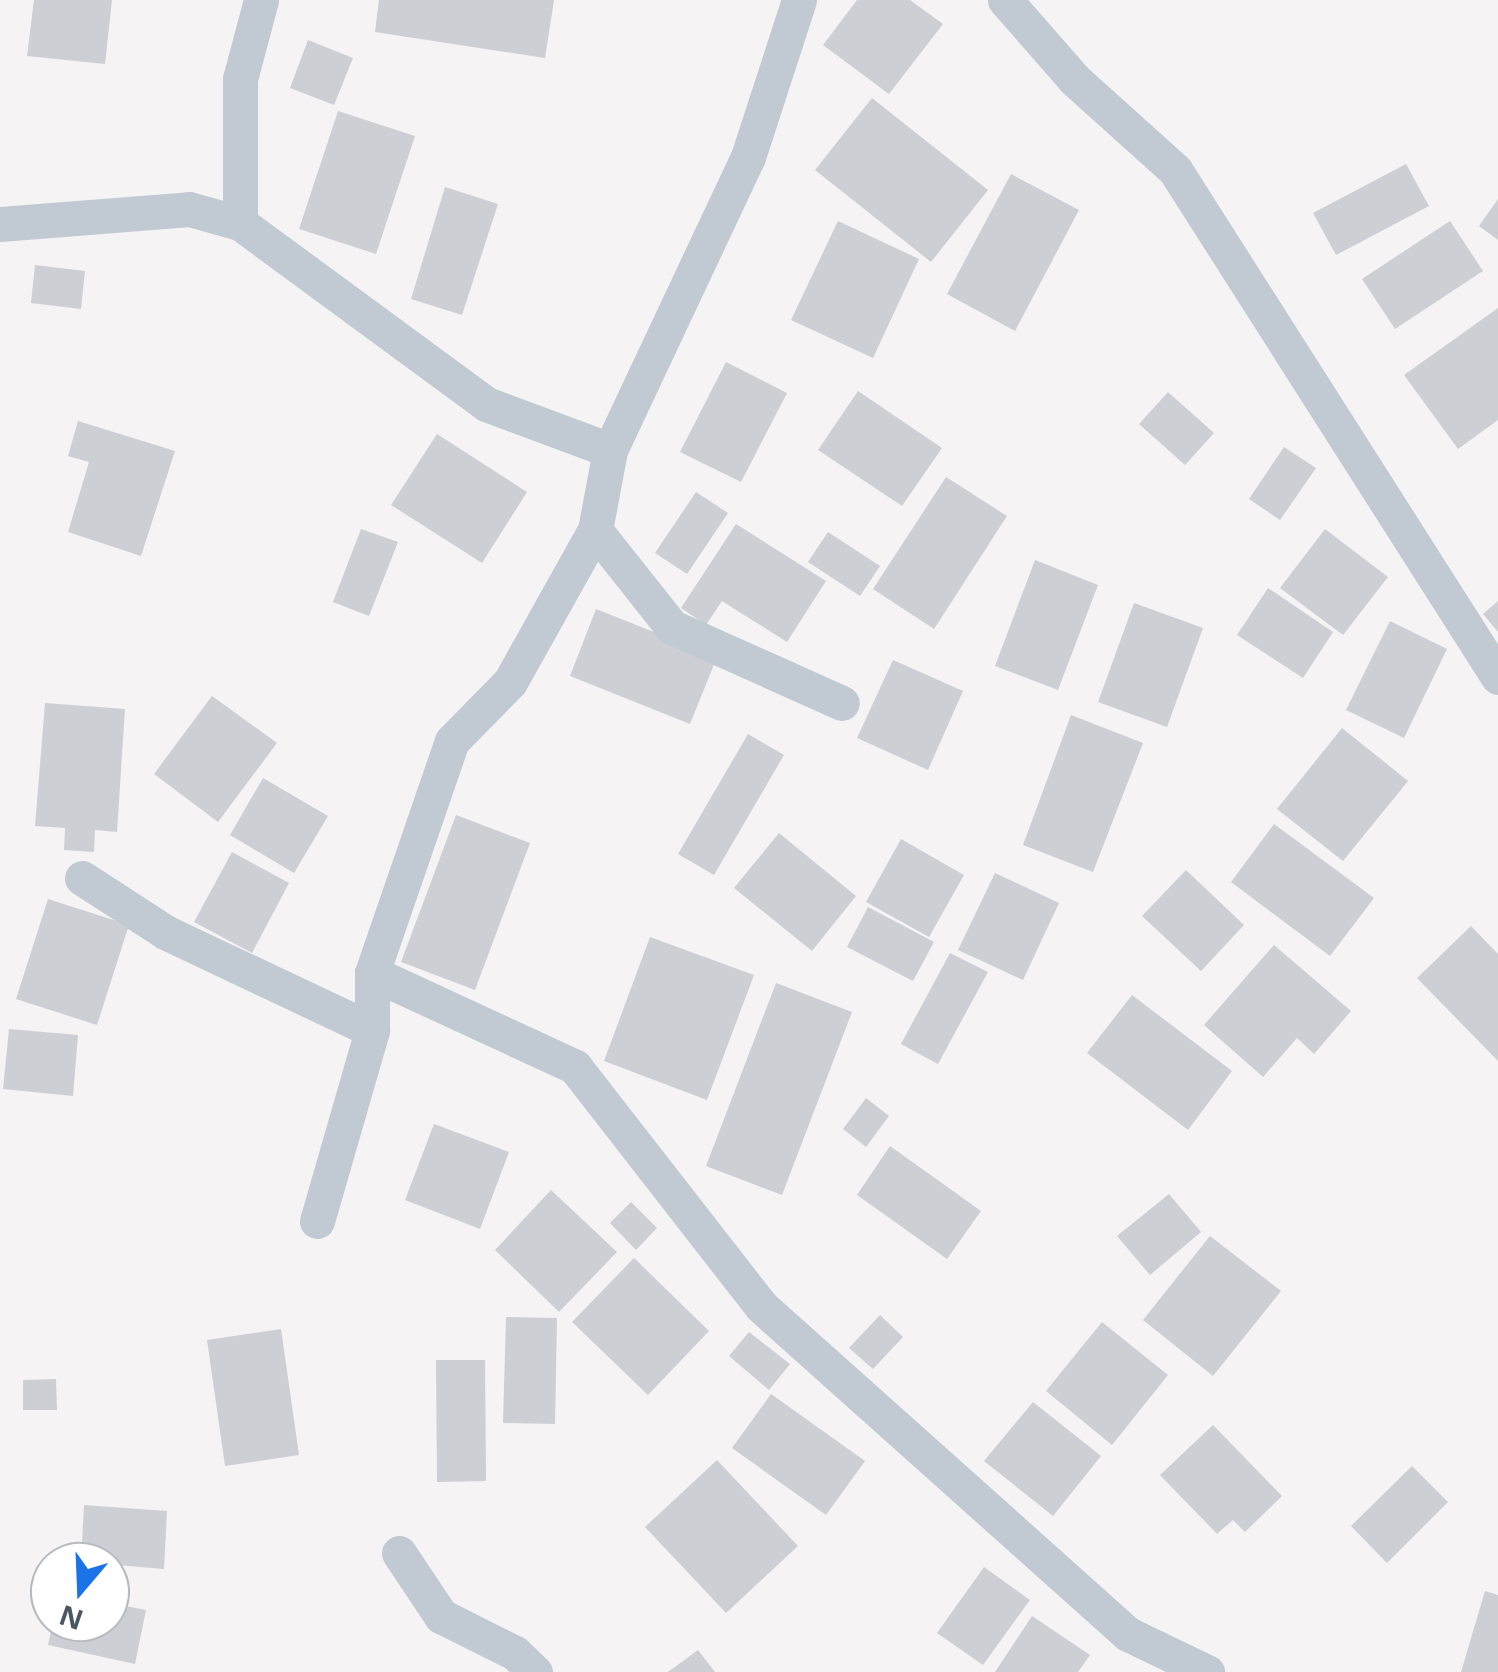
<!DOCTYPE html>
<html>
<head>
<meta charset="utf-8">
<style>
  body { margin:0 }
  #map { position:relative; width:1498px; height:1672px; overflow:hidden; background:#f5f3f3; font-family:"Open Sans",sans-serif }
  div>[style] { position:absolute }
  .building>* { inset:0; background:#cdcfd5 }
  .minor>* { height:35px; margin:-17.5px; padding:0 17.5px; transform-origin:17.5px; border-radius:17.5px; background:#c1cad2 }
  span { translate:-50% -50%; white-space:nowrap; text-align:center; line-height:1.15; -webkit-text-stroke:8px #fff; paint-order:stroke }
  .north { position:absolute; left:30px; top:1542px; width:100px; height:100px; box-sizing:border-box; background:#fff; border:2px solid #b7bbc0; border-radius:50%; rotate:199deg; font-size:28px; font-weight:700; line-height:40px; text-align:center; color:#4a5661 }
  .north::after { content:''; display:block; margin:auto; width:35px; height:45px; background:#1a73e8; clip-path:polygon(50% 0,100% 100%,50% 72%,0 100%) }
</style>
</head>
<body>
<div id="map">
  <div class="building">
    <i style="clip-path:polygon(34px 0,112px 0,105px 64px,27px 56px)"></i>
    <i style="clip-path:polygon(379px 0,554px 0,545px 58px,375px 32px)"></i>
    <i style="clip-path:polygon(857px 0,910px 0,943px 24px,889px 94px,823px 45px)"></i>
    <i style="clip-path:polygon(308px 40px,353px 58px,334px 105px,290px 88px)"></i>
    <i style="clip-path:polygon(872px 98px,988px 190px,931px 262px,815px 170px)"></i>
    <i style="clip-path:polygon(338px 111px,415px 136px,376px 254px,299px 229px)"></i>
    <i style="clip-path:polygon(1406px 164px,1429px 206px,1336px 255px,1313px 213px)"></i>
    <i style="clip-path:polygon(1011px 174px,1079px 210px,1015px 331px,947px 294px)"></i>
    <i style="clip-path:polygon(445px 187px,498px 204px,462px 315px,411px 299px)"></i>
    <i style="clip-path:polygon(1498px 199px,1498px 240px,1479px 226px)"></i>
    <i style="clip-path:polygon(838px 221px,919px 259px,873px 358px,791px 320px)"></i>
    <i style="clip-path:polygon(1450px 221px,1483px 271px,1395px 329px,1362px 279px)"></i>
    <i style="clip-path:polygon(35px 265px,85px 271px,81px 309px,31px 303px)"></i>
    <i style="clip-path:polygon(1498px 308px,1498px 420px,1458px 449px,1404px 375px)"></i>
    <i style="clip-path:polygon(726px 362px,787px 393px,741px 482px,680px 452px)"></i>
    <i style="clip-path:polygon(858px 391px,942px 448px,902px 506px,818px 450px)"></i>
    <i style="clip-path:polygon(1168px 392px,1214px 433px,1185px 465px,1139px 424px)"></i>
    <i style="clip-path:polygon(78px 421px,175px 451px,141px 556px,68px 532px,89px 462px,68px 456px)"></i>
    <i style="clip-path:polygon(437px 434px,527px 492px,482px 563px,391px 505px)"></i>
    <i style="clip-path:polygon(1284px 447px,1316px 468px,1280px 520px,1249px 499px)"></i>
    <i style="clip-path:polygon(946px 477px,1007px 516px,934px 629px,873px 589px)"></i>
    <i style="clip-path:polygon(696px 492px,728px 513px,687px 574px,655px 553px)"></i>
    <i style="clip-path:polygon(736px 524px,826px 581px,787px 642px,722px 601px,706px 625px,681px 608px)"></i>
    <i style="clip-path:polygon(361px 529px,398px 542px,369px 616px,333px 602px)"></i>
    <i style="clip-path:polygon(1325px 529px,1388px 577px,1343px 635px,1280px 588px)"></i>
    <i style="clip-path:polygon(828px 532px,880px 566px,860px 596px,808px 562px)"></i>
    <i style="clip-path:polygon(1035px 560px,1098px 585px,1058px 690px,995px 666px)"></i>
    <i style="clip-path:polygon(1268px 588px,1333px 632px,1303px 678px,1237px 635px)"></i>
    <i style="clip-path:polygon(1498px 601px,1498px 632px,1483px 614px)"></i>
    <i style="clip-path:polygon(1134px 603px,1203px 628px,1167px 727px,1098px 702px)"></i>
    <i style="clip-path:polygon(596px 609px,717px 657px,690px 724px,570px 676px)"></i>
    <i style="clip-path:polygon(1390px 621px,1447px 649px,1404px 738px,1346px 710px)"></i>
    <i style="clip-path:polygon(893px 660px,963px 691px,928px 770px,857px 738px)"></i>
    <i style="clip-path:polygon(212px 696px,277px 743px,218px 822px,154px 774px)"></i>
    <i style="clip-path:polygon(45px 703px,125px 709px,117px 832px,95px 830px,94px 852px,64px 850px,65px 828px,35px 826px)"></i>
    <i style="clip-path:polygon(1071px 715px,1143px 743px,1093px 872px,1023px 845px)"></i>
    <i style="clip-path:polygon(1342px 728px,1408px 781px,1343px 861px,1277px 809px)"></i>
    <i style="clip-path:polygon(748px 734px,784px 755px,714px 875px,678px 854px)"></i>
    <i style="clip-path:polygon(263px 778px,328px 816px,294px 873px,230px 835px)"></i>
    <i style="clip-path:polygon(456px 815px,530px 843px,475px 990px,401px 962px)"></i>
    <i style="clip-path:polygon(1274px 824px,1374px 898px,1330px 956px,1231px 882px)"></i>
    <i style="clip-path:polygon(779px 833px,856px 896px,812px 951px,734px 888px)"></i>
    <i style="clip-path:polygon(901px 839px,964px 875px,929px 937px,866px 902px)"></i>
    <i style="clip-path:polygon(232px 852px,289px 883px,252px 953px,194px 922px)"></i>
    <i style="clip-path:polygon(1186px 870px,1244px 925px,1201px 971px,1142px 916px)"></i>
    <i style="clip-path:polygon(995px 873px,1059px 903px,1023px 980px,958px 950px)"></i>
    <i style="clip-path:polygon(48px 899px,129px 925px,97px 1025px,16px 999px)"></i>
    <i style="clip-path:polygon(868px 907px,934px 942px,913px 981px,847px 947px)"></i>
    <i style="clip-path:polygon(1471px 926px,1498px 954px,1498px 1061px,1417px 978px)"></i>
    <i style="clip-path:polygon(650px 937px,754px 975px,707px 1100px,604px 1061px)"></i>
    <i style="clip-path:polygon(1274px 945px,1351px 1011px,1314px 1054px,1297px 1038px,1263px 1077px,1204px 1025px)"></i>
    <i style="clip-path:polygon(950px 953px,988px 972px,938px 1064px,901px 1044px)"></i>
    <i style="clip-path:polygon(776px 983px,852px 1012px,782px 1195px,706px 1166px)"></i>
    <i style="clip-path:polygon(1132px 995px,1232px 1071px,1188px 1130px,1087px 1053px)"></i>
    <i style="clip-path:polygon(9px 1029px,78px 1035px,73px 1096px,3px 1089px)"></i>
    <i style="clip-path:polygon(866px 1098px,889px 1116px,866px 1147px,843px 1129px)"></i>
    <i style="clip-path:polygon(434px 1124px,509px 1152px,480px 1229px,405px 1200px)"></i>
    <i style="clip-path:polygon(890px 1146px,981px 1211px,947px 1259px,857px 1195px)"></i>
    <i style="clip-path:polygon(551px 1190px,617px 1252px,559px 1312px,495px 1250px)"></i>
    <i style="clip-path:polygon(1169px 1194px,1201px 1232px,1150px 1275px,1117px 1236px)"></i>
    <i style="clip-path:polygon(631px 1202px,657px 1228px,636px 1250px,610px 1223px)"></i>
    <i style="clip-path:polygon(1210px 1236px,1281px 1291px,1213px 1376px,1143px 1320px)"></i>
    <i style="clip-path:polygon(634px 1258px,709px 1331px,648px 1395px,572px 1322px)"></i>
    <i style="clip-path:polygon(880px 1315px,903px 1337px,873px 1369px,849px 1348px)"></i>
    <i style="clip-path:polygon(506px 1317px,557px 1318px,555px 1424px,503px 1423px)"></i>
    <i style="clip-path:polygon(1102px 1322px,1168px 1375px,1112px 1445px,1046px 1391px)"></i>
    <i style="clip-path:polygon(281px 1329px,299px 1455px,225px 1466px,207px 1340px)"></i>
    <i style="clip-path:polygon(749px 1332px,790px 1364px,769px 1390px,729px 1356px)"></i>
    <i style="clip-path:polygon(436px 1360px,485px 1360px,486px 1481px,437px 1482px)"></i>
    <i style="clip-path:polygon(56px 1379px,57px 1410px,23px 1410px,23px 1380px)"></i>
    <i style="clip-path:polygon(771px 1394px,865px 1461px,826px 1515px,732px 1448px)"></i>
    <i style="clip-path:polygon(1033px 1402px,1101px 1456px,1053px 1516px,984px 1461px)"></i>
    <i style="clip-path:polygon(1213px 1425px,1282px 1496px,1245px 1532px,1233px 1520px,1217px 1534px,1160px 1475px)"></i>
    <i style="clip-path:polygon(717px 1460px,798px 1546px,726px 1613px,645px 1527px)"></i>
    <i style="clip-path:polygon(1412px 1466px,1448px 1502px,1387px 1563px,1351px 1526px)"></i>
    <i style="clip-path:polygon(84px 1505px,167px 1511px,164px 1569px,81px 1562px)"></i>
    <i style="clip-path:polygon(984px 1567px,1030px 1600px,983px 1665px,937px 1633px)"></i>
    <i style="clip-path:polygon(1485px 1591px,1498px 1595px,1498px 1672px,1461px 1672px)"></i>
    <i style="clip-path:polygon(110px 1603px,146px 1610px,135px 1664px,48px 1645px,53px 1622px,110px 1622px)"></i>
    <i style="clip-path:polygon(1032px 1616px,1090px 1655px,1078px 1672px,995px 1672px)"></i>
    <i style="clip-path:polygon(698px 1650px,715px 1672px,668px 1672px)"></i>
  </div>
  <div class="minor">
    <i style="left:1005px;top:0;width:106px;rotate:48.8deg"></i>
    <i style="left:1075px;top:80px;width:135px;rotate:42deg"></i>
    <i style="left:1175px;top:170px;width:601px;rotate:57.5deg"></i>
    <i style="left:240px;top:223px;width:305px;rotate:36.3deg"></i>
    <i style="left:486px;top:404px;width:132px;rotate:20.4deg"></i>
    <i style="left:610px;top:450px;width:81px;rotate:100.6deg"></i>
    <i style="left:595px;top:530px;width:124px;rotate:51.6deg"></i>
    <i style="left:672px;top:627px;width:186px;rotate:24.1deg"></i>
    <i style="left:0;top:224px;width:190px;rotate:-4.5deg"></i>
    <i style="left:189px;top:209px;width:53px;rotate:15.4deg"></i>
    <i style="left:240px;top:223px;width:144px;rotate:-90deg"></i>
    <i style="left:240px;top:79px;width:82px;rotate:-75.1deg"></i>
    <i style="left:610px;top:450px;width:324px;rotate:-64.8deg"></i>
    <i style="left:748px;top:157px;width:165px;rotate:-72deg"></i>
    <i style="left:82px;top:878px;width:99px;rotate:33deg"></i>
    <i style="left:165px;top:932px;width:229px;rotate:25.3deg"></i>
    <i style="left:372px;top:1030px;width:57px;rotate:-90deg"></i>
    <i style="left:372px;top:973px;width:224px;rotate:24.8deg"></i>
    <i style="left:575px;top:1067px;width:303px;rotate:52.1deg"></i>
    <i style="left:761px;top:1306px;width:492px;rotate:41.8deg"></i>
    <i style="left:1128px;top:1634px;width:88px;rotate:25.7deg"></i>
    <i style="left:372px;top:973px;width:245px;rotate:-71deg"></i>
    <i style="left:452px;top:741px;width:83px;rotate:-45.5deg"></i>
    <i style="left:510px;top:682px;width:174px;rotate:-60.8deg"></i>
    <i style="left:317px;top:1221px;width:199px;rotate:-73.9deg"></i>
    <i style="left:399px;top:1553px;width:76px;rotate:56.3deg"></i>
    <i style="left:441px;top:1616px;width:83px;rotate:26.6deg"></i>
    <i style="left:515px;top:1653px;width:28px;rotate:44deg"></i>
  </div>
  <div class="north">N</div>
</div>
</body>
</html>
